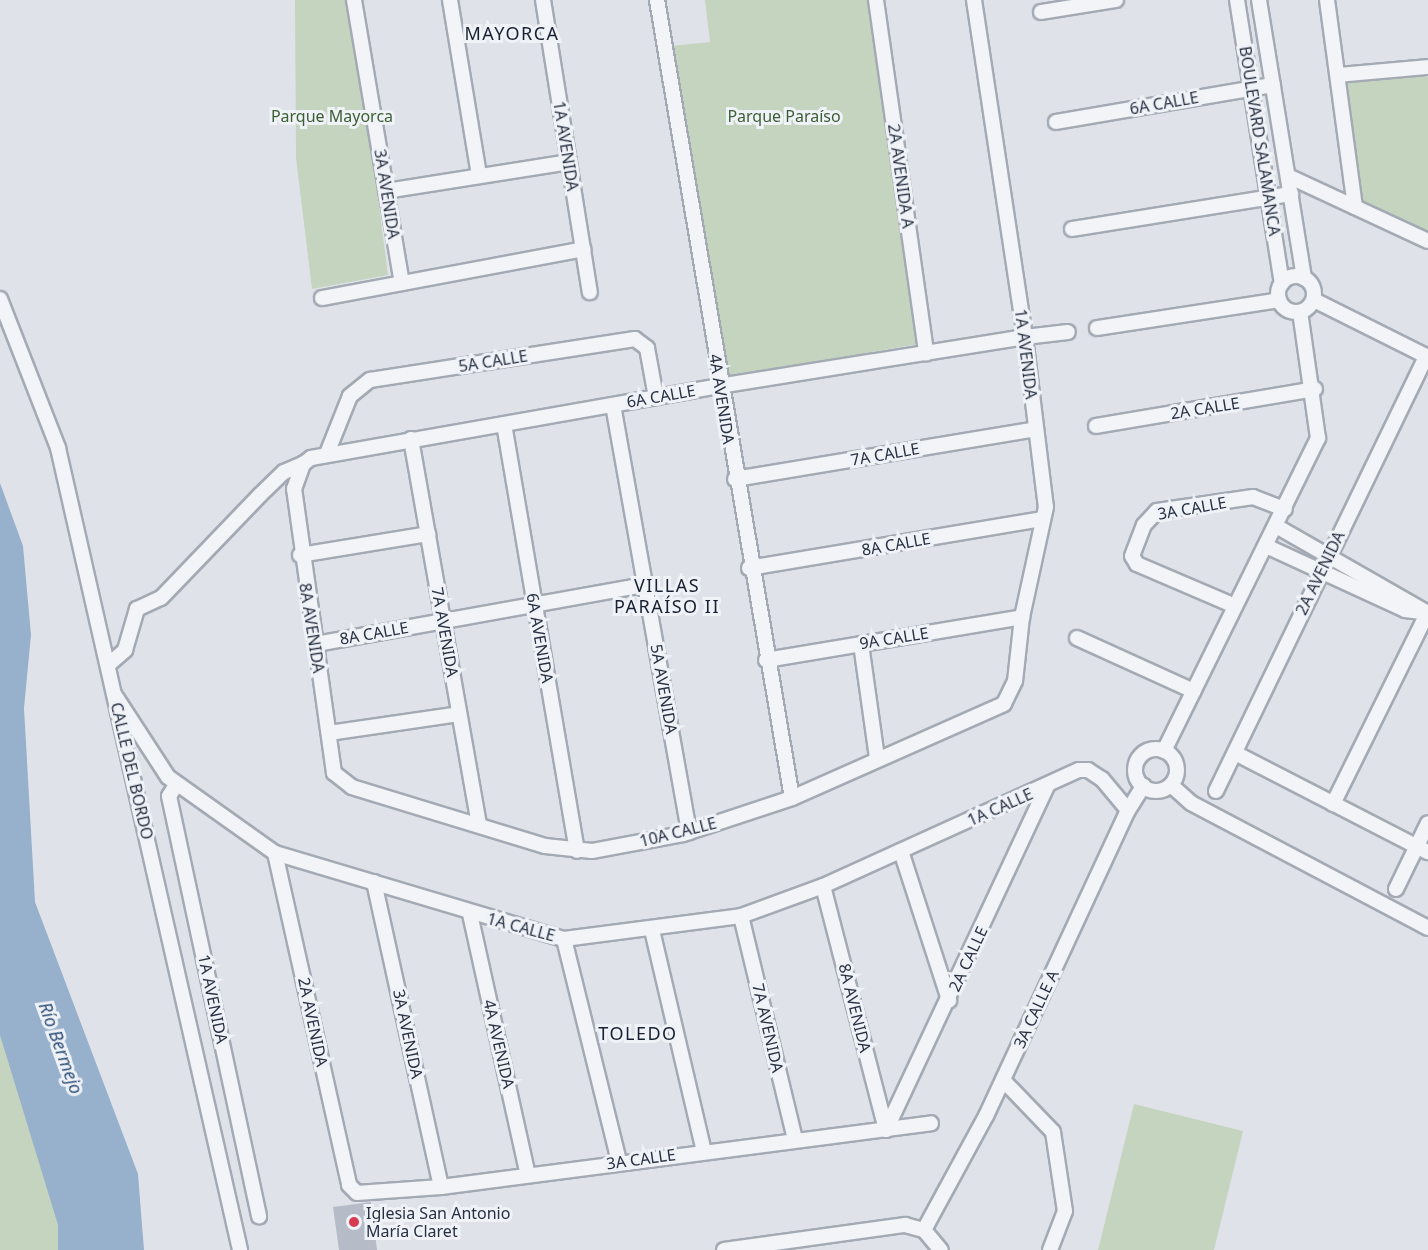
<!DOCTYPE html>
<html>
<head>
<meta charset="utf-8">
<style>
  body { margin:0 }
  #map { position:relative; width:1428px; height:1250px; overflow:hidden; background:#dfe3e9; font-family:"Noto Sans",sans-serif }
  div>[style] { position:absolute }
  .green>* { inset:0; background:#c5d4bf }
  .water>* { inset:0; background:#97b1cc }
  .building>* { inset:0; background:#b6bcc7 }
  .roads { filter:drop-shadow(2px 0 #a4aab4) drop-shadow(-2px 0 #a4aab4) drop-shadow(0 2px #a4aab4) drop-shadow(0 -2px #a4aab4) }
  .minor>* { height:14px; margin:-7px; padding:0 7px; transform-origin:7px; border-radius:7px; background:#f2f4f7 }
  .minor>.ring { margin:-7px; padding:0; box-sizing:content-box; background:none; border:14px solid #f2f4f7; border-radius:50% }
  .dots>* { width:16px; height:16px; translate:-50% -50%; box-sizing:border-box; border:3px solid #eff2f7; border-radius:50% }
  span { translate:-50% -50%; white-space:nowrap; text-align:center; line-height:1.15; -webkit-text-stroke:6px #eff2f7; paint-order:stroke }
  .street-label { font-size:16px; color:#273142 }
  .park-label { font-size:16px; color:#3c5e33 }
  .poi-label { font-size:16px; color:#273142 }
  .left { translate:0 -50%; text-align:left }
  .neighbourhood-label { font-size:18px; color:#192232; letter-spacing:1.5px }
  .water-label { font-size:18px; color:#2e5079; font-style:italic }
</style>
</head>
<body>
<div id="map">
  <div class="green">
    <i style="clip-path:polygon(295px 0,346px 0,354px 13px,388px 275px,312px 289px,296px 158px)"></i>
    <i style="clip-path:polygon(705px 0,869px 0,918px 344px,725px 377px,671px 46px,710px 42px)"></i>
    <i style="clip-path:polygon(1417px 75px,1428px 77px,1428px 234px,1362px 205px,1346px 82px)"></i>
    <i style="clip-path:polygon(0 970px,88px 1250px,0 1250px)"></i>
    <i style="clip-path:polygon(1134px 1104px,1243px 1131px,1214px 1250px,1098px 1250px)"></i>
  </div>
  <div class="water">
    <i style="clip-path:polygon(0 483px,23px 546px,31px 635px,24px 708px,35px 902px,138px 1174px,144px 1250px,58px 1250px,58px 1225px,0 1035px)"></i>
  </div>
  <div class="building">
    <i style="clip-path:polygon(371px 1202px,377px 1250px,339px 1250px,333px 1207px)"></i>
  </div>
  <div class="roads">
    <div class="minor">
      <i style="left:354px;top:0;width:287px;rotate:80.4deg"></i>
      <i style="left:450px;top:0;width:178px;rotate:80.6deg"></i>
      <i style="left:543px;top:0;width:296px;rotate:80.9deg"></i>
      <i style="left:657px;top:0;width:809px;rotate:80.4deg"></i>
      <i style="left:876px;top:0;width:357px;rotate:81.9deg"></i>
      <i style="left:974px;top:0;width:341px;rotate:81.4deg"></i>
      <i style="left:1025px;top:337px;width:171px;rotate:83deg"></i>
      <i style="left:1046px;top:507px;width:113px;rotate:102.3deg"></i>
      <i style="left:1022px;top:617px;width:64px;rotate:96.2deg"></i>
      <i style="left:1015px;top:681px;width:25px;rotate:116deg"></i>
      <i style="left:1004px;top:704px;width:232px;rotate:156.1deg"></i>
      <i style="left:792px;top:798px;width:115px;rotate:161.7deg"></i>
      <i style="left:683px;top:834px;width:93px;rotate:169.4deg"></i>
      <i style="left:592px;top:851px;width:47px;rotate:-173.9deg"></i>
      <i style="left:545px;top:846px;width:202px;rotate:-163deg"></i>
      <i style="left:352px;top:787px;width:23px;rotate:-142deg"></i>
      <i style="left:334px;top:773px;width:287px;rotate:-98deg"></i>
      <i style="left:294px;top:489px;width:27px;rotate:-70deg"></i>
      <i style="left:303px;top:464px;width:10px;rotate:-37deg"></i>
      <i style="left:311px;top:458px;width:414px;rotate:-10deg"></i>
      <i style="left:719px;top:386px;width:310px;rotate:-9.1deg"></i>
      <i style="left:1025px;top:337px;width:43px;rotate:-6.6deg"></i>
      <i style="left:1237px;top:0;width:287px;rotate:81deg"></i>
      <i style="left:1259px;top:0;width:282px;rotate:80.8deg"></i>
      <i style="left:1327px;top:0;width:209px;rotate:82.3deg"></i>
      <i style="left:1041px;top:12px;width:76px;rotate:-9.1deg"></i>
      <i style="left:1338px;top:75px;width:90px;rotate:-5.1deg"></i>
      <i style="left:1056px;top:122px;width:220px;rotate:-9.7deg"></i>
      <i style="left:1288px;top:176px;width:154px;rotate:24.9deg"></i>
      <i style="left:386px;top:191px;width:185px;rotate:-9deg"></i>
      <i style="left:1072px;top:229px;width:222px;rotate:-9.1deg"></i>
      <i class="ring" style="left:1278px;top:276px;width:22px;height:22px"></i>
      <i style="left:322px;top:298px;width:266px;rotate:-10.6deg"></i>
      <i style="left:0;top:299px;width:160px;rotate:68.7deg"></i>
      <i style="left:58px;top:448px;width:822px;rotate:77.21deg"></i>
      <i style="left:1314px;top:300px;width:127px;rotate:26.6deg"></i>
      <i style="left:1097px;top:328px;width:184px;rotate:-8.7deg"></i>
      <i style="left:613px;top:405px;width:434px;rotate:79.9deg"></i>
      <i style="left:504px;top:424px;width:433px;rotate:80.3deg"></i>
      <i style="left:1096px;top:426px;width:222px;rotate:-9.6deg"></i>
      <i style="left:411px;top:439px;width:392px;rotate:80deg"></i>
      <i style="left:328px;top:451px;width:59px;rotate:-68.2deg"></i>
      <i style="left:350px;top:396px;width:26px;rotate:-39deg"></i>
      <i style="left:370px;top:380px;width:268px;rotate:-8.8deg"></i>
      <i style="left:635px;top:339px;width:15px;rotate:37deg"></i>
      <i style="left:647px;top:348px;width:50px;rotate:79.6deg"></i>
      <i style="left:735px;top:479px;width:305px;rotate:-9.4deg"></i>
      <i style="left:1276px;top:526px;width:173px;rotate:29.8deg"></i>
      <i style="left:1266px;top:546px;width:153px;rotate:24.7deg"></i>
      <i style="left:1405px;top:610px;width:23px;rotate:7deg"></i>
      <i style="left:300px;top:555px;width:130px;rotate:-9.3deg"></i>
      <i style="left:749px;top:568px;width:298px;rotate:-9.5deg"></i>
      <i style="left:1235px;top:606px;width:107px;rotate:-156.8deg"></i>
      <i style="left:1137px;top:564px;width:9px;rotate:-122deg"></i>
      <i style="left:1132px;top:556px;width:33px;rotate:-69deg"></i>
      <i style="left:1144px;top:525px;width:19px;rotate:-47deg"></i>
      <i style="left:1157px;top:511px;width:97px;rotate:-8.3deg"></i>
      <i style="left:1253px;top:497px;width:34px;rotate:21deg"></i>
      <i style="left:1077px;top:638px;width:128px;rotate:24.4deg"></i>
      <i style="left:316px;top:644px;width:334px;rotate:-10.2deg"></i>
      <i style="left:861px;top:644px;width:115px;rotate:82deg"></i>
      <i style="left:766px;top:660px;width:260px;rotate:-9.5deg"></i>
      <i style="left:108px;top:665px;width:23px;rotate:-41deg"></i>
      <i style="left:125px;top:650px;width:43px;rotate:-73.7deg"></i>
      <i style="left:137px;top:609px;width:26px;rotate:-25deg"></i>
      <i style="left:161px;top:598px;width:143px;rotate:-46.1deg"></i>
      <i style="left:260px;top:495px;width:33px;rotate:-44deg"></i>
      <i style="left:284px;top:472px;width:21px;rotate:-23deg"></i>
      <i style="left:116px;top:697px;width:95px;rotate:57deg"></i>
      <i style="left:168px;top:777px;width:131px;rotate:35.4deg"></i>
      <i style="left:275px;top:853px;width:302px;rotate:16.6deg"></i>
      <i style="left:564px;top:939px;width:178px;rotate:-7.4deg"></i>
      <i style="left:741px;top:916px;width:87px;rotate:-20.1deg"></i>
      <i style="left:823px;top:886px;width:281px;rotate:-24.4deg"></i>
      <i style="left:1079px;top:770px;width:9px"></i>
      <i style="left:1088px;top:770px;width:17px;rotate:33deg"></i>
      <i style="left:1102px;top:779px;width:40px;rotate:50deg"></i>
      <i style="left:329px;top:733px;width:131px;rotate:-8.3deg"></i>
      <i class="ring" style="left:1135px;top:749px;width:28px;height:28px"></i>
      <i style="left:1164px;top:751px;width:349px;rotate:-63.8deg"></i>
      <i style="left:1318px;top:438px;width:127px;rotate:-98.1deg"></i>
      <i style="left:1235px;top:753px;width:217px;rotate:27.2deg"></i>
      <i style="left:176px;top:785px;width:13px;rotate:122deg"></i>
      <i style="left:169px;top:796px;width:430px;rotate:77.9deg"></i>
      <i style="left:1171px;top:785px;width:27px;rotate:42deg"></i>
      <i style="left:1191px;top:803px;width:268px;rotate:27.8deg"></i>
      <i style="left:1216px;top:791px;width:483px;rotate:-64.2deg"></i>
      <i style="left:1333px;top:804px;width:214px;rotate:-63.7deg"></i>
      <i style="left:901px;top:851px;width:157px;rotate:72.1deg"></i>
      <i style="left:275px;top:853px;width:340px;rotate:77.4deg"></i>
      <i style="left:349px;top:1185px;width:11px;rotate:45deg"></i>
      <i style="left:357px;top:1193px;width:84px;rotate:-4.1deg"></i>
      <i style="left:441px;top:1187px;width:494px;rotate:-7.4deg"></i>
      <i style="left:374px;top:882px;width:312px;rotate:77.6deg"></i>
      <i style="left:823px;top:886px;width:252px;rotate:75.5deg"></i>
      <i style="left:1396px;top:889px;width:73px;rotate:-64.1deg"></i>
      <i style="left:470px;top:914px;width:267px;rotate:77.5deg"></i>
      <i style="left:741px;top:916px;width:230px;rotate:76.4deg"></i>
      <i style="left:652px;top:930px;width:227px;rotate:76.8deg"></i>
      <i style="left:564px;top:939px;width:230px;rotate:76.1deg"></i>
      <i style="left:1003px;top:1080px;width:72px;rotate:46.1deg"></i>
      <i style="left:1053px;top:1132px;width:80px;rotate:81.4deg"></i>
      <i style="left:1065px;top:1211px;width:42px;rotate:111deg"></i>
      <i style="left:886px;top:1130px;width:380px;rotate:-64.9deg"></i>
      <i style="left:924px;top:1230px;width:130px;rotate:-61.5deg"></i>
      <i style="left:986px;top:1116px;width:335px;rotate:-65.1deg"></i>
      <i style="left:1127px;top:812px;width:31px;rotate:-58deg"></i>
      <i style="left:924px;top:1230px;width:26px;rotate:50deg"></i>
      <i style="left:724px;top:1250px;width:183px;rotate:-7.9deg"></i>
      <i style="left:905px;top:1225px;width:20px;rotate:15deg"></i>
    </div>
  </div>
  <div class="dots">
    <i style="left:354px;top:1222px;background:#d83a54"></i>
  </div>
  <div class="street-label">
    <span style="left:1164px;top:103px;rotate:-10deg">6A CALLE</span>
    <span style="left:1260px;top:141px;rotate:81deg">BOULEVARD SALAMANCA</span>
    <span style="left:566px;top:146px;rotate:81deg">1A AVENIDA</span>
    <span style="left:901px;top:176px;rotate:82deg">2A AVENIDA A</span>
    <span style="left:387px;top:194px;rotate:81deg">3A AVENIDA</span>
    <span style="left:1026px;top:354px;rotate:83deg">1A AVENIDA</span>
    <span style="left:493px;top:361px;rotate:-9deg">5A CALLE</span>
    <span style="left:661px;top:396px;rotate:-10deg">6A CALLE</span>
    <span style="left:722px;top:399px;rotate:81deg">4A AVENIDA</span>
    <span style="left:1205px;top:408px;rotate:-9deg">2A CALLE</span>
    <span style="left:885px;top:454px;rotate:-10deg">7A CALLE</span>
    <span style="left:1192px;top:508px;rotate:-10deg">3A CALLE</span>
    <span style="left:896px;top:544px;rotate:-10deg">8A CALLE</span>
    <span style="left:1320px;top:573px;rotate:-64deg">2A AVENIDA</span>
    <span style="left:312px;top:628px;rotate:81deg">8A AVENIDA</span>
    <span style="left:445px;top:632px;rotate:80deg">7A AVENIDA</span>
    <span style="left:374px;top:633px;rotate:-10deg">8A CALLE</span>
    <span style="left:540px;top:638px;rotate:80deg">6A AVENIDA</span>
    <span style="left:894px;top:638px;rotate:-9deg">9A CALLE</span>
    <span style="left:664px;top:689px;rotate:80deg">5A AVENIDA</span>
    <span style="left:132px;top:771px;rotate:77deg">CALLE DEL BORDO</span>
    <span style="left:1000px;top:807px;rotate:-24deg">1A CALLE</span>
    <span style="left:678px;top:832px;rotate:-14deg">10A CALLE</span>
    <span style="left:521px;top:927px;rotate:15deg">1A CALLE</span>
    <span style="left:968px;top:959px;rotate:-65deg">2A CALLE</span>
    <span style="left:213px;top:999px;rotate:78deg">1A AVENIDA</span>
    <span style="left:855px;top:1008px;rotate:76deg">8A AVENIDA</span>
    <span style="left:1036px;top:1009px;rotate:-65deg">3A CALLE A</span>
    <span style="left:313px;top:1022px;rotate:78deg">2A AVENIDA</span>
    <span style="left:768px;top:1028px;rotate:77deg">7A AVENIDA</span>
    <span style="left:408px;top:1034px;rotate:78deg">3A AVENIDA</span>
    <span style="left:499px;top:1044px;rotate:77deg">4A AVENIDA</span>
    <span style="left:641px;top:1159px;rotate:-8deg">3A CALLE</span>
  </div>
  <div class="park-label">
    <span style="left:332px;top:116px">Parque Mayorca</span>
    <span style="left:784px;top:116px">Parque Paraíso</span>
  </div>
  <div class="poi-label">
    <span class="left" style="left:366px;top:1222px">Iglesia San Antonio<br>María Claret</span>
  </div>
  <div class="neighbourhood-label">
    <span style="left:512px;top:33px">MAYORCA</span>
    <span style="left:667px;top:596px">VILLAS<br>PARAÍSO II</span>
    <span style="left:638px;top:1033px">TOLEDO</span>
  </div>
  <div class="water-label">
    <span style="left:61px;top:1048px;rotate:70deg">Río Bermejo</span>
  </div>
</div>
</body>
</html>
